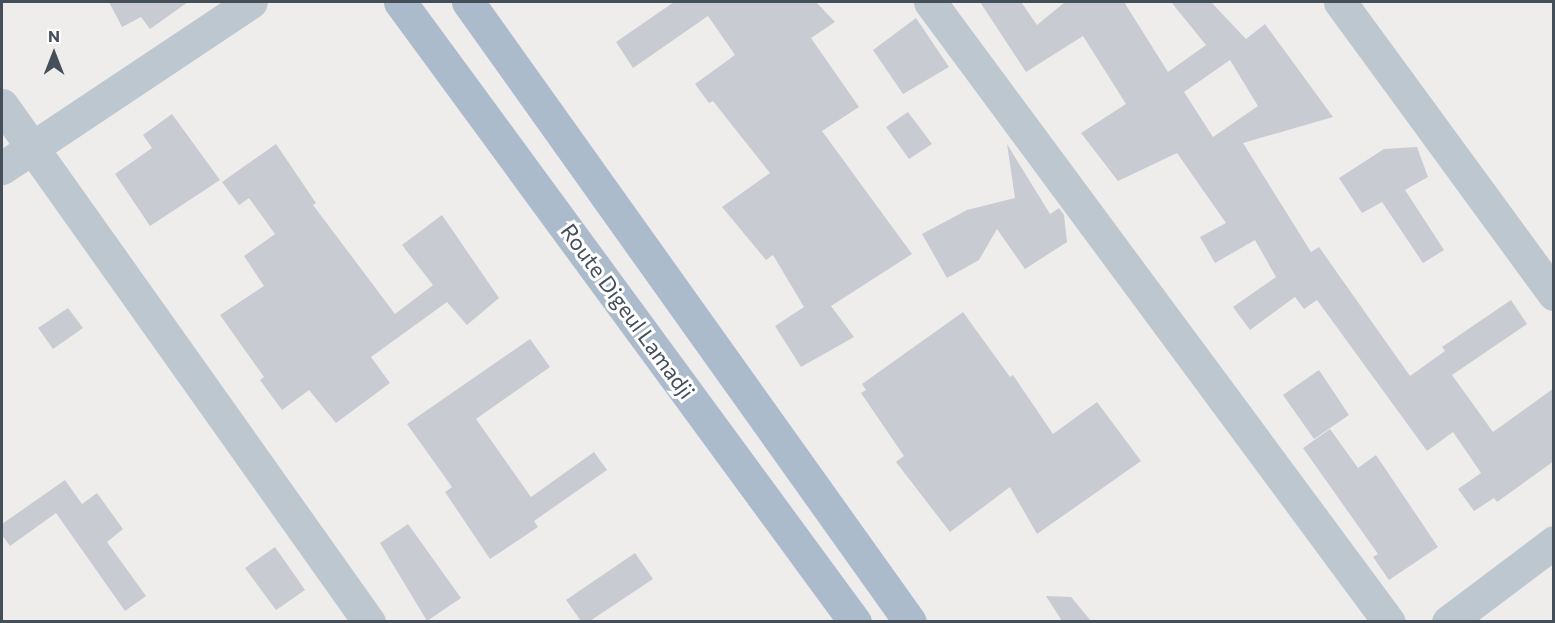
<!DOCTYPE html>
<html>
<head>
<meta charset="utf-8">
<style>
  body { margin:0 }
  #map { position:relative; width:1555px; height:623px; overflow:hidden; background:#efecec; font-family:Commissioner,sans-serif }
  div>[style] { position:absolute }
  .building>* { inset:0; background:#c9cbd2 }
  .minor>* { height:33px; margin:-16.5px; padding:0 16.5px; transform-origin:16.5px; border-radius:16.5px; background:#bdc7cf }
  .major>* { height:33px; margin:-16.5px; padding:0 16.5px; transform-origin:16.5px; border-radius:16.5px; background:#acbbcc }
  span { translate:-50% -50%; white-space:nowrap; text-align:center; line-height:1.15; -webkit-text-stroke:6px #fff; paint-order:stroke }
  .street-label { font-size:22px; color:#454f5a }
  .frame { position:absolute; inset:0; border:3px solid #454f5a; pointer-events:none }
  .north { position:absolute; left:24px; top:24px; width:60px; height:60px; -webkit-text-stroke:4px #fff; paint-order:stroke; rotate:0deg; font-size:16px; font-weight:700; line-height:24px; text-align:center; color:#454f5a }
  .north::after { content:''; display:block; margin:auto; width:21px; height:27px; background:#454f5a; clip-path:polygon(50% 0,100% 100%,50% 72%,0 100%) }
</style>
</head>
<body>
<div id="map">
  <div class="building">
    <i style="clip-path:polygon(109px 2px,188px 2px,150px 29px,141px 17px,122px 27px)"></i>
    <i style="clip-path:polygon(674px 2px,816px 2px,835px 22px,811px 38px,859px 107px,822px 131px,912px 254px,831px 306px,854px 337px,801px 367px,775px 326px,804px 307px,773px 255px,766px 260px,722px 207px,770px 173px,713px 101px,709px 103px,695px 84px,735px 55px,708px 16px,633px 68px,616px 42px)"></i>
    <i style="clip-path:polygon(evenodd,980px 2px,1021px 2px,1037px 25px,1065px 2px,1124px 2px,1168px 72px,1206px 45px,1171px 2px,1211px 2px,1246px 39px,1265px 24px,1333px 117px,1243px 143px,1311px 252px,1319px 247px,1410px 376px,1445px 351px,1442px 347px,1511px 300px,1527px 324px,1452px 375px,1493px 432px,1554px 388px,1554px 461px,1497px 502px,1494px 498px,1474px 511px,1458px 489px,1481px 473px,1453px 432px,1427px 451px,1317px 300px,1304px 309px,1295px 297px,1250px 330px,1233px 307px,1276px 277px,1255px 240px,1215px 263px,1200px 237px,1226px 223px,1177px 153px,1118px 181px,1081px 133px,1126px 104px,1083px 36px,1026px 72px,980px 2px,1230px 60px,1258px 106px,1213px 137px,1184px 92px,1230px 60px)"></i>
    <i style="clip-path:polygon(916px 18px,949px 67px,903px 94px,873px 50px)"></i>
    <i style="clip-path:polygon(908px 112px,932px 144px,909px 159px,886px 127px)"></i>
    <i style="clip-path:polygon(172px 114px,220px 180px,150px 226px,115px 174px,152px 148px,143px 135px)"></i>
    <i style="clip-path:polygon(276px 144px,316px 203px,313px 205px,395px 314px,433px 285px,402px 245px,442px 215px,499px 298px,467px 325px,447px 302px,371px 357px,390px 383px,336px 423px,309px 390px,282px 410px,260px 380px,264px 377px,220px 315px,264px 286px,244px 256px,275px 234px,249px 198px,239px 205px,222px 182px)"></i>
    <i style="clip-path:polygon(1007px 144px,1050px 214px,1059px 208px,1064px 215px,1067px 242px,1025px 269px,997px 229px,979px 260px,947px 278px,922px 234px,967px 210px,1015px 198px)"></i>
    <i style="clip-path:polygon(1417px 147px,1428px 177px,1405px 190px,1444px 250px,1423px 263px,1382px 202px,1362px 213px,1339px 178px,1384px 149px)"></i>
    <i style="clip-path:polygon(68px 308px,83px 328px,53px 349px,38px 328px)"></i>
    <i style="clip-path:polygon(963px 312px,1010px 377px,1013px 375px,1053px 434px,1097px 402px,1141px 461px,1037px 534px,1010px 487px,950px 532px,896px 462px,904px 456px,861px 393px,866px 390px,862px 384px)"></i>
    <i style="clip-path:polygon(530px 339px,550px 367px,476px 419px,531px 497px,594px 452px,607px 470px,534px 521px,538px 527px,490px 559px,445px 492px,452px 487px,407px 424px)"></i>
    <i style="clip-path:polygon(1319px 370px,1349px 415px,1314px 439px,1283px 395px)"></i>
    <i style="clip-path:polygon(1330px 429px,1358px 468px,1376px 455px,1438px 547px,1389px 580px,1373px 557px,1378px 554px,1303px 448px)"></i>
    <i style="clip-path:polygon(65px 480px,82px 504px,97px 493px,123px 529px,107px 542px,146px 596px,125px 611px,56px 513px,10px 546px,2px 535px,2px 524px)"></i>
    <i style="clip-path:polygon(408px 524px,461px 598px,427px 621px,380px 543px)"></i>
    <i style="clip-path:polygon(275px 547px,305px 590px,276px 610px,245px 568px)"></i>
    <i style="clip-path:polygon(635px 553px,653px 579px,590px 621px,581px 621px,566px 600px)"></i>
    <i style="clip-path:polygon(1046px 596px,1071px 597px,1091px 621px,1062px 621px)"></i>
  </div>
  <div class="minor">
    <i style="left:930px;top:2px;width:771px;rotate:53.49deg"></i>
    <i style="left:1340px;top:2px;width:362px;rotate:53.8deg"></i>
    <i style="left:2px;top:105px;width:634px;rotate:54.63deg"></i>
    <i style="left:2px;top:168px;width:299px;rotate:-33.7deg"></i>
    <i style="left:1448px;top:622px;width:133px;rotate:-37deg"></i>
  </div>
  <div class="major">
    <i style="left:400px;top:2px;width:769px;rotate:53.73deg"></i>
    <i style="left:468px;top:2px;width:761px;rotate:54.51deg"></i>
  </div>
  <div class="street-label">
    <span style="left:628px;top:311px;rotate:54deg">Route Digeul Lamadji</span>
  </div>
  <div class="frame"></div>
  <div class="north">N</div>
</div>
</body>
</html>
